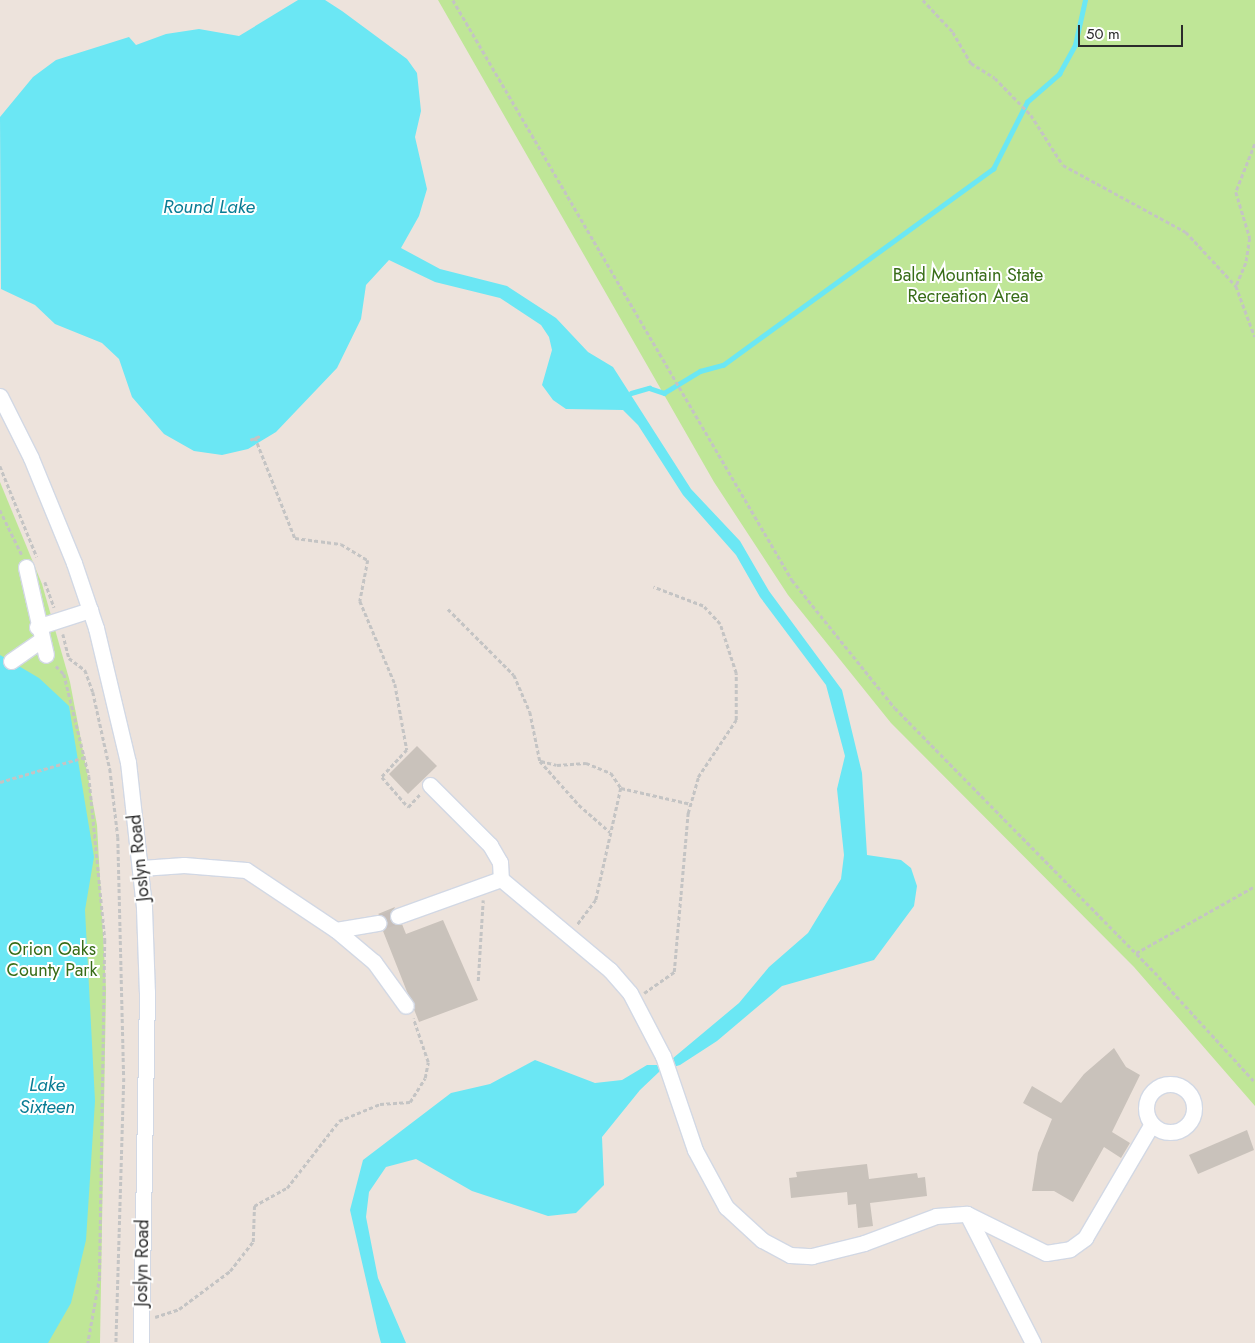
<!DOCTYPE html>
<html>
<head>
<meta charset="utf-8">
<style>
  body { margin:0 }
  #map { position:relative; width:1255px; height:1343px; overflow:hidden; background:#ede3dc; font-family:Jost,sans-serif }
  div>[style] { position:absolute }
  .green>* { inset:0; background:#bfe697 }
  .water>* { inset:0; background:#6be7f4 }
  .stream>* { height:4.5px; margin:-2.25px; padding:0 2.25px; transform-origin:2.25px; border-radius:2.25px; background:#6be7f4 }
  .building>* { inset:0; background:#c9c2bb }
  .minor-tunnel>* { height:15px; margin-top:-7.5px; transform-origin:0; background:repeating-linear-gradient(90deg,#c6beb9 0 15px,transparent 0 23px) }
  .path>* { height:2.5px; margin-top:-1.25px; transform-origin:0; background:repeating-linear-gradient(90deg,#c4c4c4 0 4px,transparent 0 6.5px) }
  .roads { filter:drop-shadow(1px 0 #d2d8e4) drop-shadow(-1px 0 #d2d8e4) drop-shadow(0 1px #d2d8e4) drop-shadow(0 -1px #d2d8e4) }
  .minor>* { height:15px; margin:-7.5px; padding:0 7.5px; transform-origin:7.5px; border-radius:7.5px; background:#fff }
  .minor>.ring { margin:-7.5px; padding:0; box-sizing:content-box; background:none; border:15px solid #fff; border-radius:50% }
  span { translate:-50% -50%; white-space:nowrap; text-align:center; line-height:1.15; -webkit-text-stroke:4px #fff; paint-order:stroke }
  .park-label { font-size:18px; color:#376c17 }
  .street-label { font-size:18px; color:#2b2b2b }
  .water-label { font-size:19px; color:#097c94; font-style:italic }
  .scale { position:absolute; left:1078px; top:25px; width:105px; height:22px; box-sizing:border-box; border:2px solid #2b2b2b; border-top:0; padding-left:6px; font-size:15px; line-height:18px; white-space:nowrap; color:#2b2b2b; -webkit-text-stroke:4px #fff; paint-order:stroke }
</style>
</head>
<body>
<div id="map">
  <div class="green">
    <i style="clip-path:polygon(438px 0,1255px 0,1255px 1106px,1134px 967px,891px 723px,788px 595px,714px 482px)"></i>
    <i style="clip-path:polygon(0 482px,42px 584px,70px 682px,97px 825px,106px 989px,100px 1343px,0 1343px)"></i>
  </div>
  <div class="water">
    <i style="clip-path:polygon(298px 0,325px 0,342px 11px,407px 59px,417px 73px,421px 111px,415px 137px,427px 189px,419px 216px,401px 248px,440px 269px,507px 286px,556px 318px,588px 352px,613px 367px,691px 489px,740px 541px,769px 591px,842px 690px,862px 773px,867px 855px,901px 860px,911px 868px,917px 886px,914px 906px,874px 960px,782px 986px,717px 1041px,680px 1065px,660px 1071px,640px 1090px,602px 1137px,604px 1185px,576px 1213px,548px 1216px,472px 1191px,416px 1159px,386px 1167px,369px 1192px,366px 1217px,378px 1278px,406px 1343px,381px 1343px,378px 1332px,350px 1210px,363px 1160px,451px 1093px,490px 1084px,535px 1060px,595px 1083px,622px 1080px,647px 1065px,661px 1065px,672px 1059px,739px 1003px,769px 967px,808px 933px,841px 879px,844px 855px,837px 789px,845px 756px,826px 685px,760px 597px,736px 555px,683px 495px,638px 425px,623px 410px,566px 409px,553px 400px,542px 385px,552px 350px,549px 337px,541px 325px,500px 298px,435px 282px,389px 260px,366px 285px,361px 319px,337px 368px,276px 432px,248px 449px,222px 455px,194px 451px,164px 434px,132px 397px,119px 359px,102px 343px,55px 324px,35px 305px,1px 289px,0 117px,33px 77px,56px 60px,129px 37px,136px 45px,166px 34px,199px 29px,239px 36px)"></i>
    <i style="clip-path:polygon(0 655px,39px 678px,69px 706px,94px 857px,85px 910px,95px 1101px,86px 1240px,71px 1303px,48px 1343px,0 1343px)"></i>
  </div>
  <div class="stream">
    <i style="left:631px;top:393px;width:19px;rotate:-16deg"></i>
    <i style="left:649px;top:388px;width:16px;rotate:18deg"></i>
    <i style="left:664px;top:393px;width:42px;rotate:-31.4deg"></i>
    <i style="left:700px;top:371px;width:24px;rotate:-15deg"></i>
    <i style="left:723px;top:365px;width:334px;rotate:-36deg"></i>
    <i style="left:993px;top:169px;width:75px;rotate:-63.1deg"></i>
    <i style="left:1027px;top:102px;width:43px;rotate:-41.2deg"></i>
    <i style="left:1059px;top:74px;width:33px;rotate:-61deg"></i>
    <i style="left:1075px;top:45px;width:46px;rotate:-77.5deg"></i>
  </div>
  <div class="building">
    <i style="clip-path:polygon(417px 746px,437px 766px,408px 794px,389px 774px)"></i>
    <i style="clip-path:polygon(395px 907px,389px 920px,402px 924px,406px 934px,443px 920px,478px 1000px,419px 1022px,383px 931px,387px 921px,378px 914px)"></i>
    <i style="clip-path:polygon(1114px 1048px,1126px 1067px,1140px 1075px,1112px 1132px,1130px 1143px,1121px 1158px,1104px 1147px,1073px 1202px,1054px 1191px,1032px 1191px,1038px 1153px,1052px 1119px,1023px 1103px,1032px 1086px,1061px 1103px,1084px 1074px)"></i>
    <i style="clip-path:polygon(1247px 1130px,1254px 1150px,1198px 1174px,1189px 1155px)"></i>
    <i style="clip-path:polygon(867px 1164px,869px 1179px,917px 1173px,918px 1178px,925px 1177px,927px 1196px,870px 1203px,873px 1226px,858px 1228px,856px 1204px,848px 1205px,847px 1192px,791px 1198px,789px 1178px,797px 1177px,796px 1172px)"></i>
  </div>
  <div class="minor-tunnel">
    <i style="left:378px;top:923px;width:21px;rotate:-19deg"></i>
  </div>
  <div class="path">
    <i style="left:453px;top:0;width:672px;rotate:59.69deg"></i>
    <i style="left:792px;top:580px;width:164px;rotate:51.2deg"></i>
    <i style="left:895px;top:708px;width:377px;rotate:45.5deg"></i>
    <i style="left:1159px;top:977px;width:142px;rotate:47.6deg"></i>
    <i style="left:923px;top:0;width:44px;rotate:46.8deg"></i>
    <i style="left:953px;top:32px;width:36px;rotate:60deg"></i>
    <i style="left:971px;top:63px;width:28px;rotate:32deg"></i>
    <i style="left:995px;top:78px;width:52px;rotate:45.8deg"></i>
    <i style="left:1031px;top:115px;width:59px;rotate:57.4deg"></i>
    <i style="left:1063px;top:165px;width:140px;rotate:28.6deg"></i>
    <i style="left:1186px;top:232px;width:74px;rotate:47.2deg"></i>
    <i style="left:1255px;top:144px;width:52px;rotate:111.6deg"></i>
    <i style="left:1236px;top:192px;width:48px;rotate:73.1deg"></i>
    <i style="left:1250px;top:238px;width:25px;rotate:99deg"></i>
    <i style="left:1246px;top:263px;width:25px;rotate:113deg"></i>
    <i style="left:1236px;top:286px;width:54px;rotate:69.6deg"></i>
    <i style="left:255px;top:437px;width:109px;rotate:68.4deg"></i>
    <i style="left:295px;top:538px;width:46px;rotate:7.4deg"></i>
    <i style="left:341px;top:544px;width:31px;rotate:31deg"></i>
    <i style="left:368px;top:560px;width:42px;rotate:101deg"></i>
    <i style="left:360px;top:601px;width:90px;rotate:67.1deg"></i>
    <i style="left:395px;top:684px;width:67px;rotate:79.7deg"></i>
    <i style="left:407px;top:750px;width:37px;rotate:133deg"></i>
    <i style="left:382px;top:777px;width:40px;rotate:49deg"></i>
    <i style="left:408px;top:807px;width:18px;rotate:-47deg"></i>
    <i style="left:250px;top:440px;width:11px;rotate:-22deg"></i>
    <i style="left:0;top:466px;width:98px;rotate:67.9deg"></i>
    <i style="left:0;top:510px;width:50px;rotate:63.9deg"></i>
    <i style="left:45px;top:582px;width:27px;rotate:70deg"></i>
    <i style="left:448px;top:609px;width:93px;rotate:45deg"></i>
    <i style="left:514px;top:675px;width:40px;rotate:66.6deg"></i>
    <i style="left:530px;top:712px;width:50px;rotate:78.5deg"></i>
    <i style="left:540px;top:761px;width:59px;rotate:48.4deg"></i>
    <i style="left:579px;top:805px;width:41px;rotate:41.1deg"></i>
    <i style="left:63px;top:634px;width:25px;rotate:76deg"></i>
    <i style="left:69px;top:658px;width:20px;rotate:37deg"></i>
    <i style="left:85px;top:670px;width:23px;rotate:70deg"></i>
    <i style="left:93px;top:692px;width:79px;rotate:77.6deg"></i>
    <i style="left:110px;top:769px;width:68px;rotate:83.3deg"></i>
    <i style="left:118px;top:837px;width:241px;rotate:88.6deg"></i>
    <i style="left:124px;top:1078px;width:265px;rotate:91.7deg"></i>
    <i style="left:56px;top:666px;width:11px;rotate:45deg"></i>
    <i style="left:64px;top:674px;width:105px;rotate:76.2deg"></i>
    <i style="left:89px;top:776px;width:165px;rotate:84.4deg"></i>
    <i style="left:105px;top:940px;width:337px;rotate:90.9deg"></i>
    <i style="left:100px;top:1277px;width:67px;rotate:100.3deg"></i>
    <i style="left:541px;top:761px;width:16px;rotate:14deg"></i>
    <i style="left:557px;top:765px;width:29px;rotate:-4deg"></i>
    <i style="left:586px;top:763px;width:27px;rotate:22deg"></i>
    <i style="left:611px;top:773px;width:18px;rotate:56deg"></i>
    <i style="left:621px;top:788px;width:115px;rotate:102.6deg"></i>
    <i style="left:596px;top:900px;width:31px;rotate:127deg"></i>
    <i style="left:0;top:782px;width:89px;rotate:-16.4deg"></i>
    <i style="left:621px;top:788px;width:72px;rotate:12.9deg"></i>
    <i style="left:1136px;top:953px;width:137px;rotate:-29.4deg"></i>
    <i style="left:478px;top:981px;width:81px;rotate:-86.5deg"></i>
    <i style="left:644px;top:993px;width:37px;rotate:-35deg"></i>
    <i style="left:674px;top:972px;width:160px;rotate:-85deg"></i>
    <i style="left:688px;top:813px;width:37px;rotate:-74deg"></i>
    <i style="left:698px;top:777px;width:69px;rotate:-56.3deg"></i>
    <i style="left:736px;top:720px;width:47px;rotate:-90deg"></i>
    <i style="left:736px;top:673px;width:52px;rotate:-108.1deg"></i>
    <i style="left:720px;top:624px;width:25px;rotate:-133deg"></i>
    <i style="left:703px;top:606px;width:53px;rotate:-159.2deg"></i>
    <i style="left:155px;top:1317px;width:25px;rotate:-18deg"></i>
    <i style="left:179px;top:1309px;width:64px;rotate:-36.7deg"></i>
    <i style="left:230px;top:1271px;width:37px;rotate:-52deg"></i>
    <i style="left:253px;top:1242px;width:36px;rotate:-88deg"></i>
    <i style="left:254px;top:1206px;width:38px;rotate:-29deg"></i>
    <i style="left:287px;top:1188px;width:85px;rotate:-52.2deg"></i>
    <i style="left:339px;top:1121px;width:44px;rotate:-22.5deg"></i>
    <i style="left:380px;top:1104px;width:30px;rotate:-4deg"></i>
    <i style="left:410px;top:1102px;width:28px;rotate:-58deg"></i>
    <i style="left:425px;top:1078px;width:16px;rotate:-79deg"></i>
    <i style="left:428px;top:1062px;width:46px;rotate:-108.8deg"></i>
  </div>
  <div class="roads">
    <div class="minor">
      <i style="left:0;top:396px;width:69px;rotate:63.4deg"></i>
      <i style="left:31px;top:458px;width:113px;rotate:67.7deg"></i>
      <i style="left:74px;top:563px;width:69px;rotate:71.3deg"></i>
      <i style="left:96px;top:628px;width:138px;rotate:76.6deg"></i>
      <i style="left:128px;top:762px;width:147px;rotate:83.7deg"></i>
      <i style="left:144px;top:908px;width:84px;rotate:88deg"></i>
      <i style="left:147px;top:992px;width:351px;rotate:91deg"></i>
      <i style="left:26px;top:567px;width:90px;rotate:77.2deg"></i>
      <i style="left:37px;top:627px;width:56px;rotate:-17.8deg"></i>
      <i style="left:11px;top:661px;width:37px;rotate:-35deg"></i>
      <i style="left:430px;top:785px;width:85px;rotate:45deg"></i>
      <i style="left:490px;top:845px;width:20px;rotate:60deg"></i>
      <i style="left:500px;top:862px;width:17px;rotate:87deg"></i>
      <i style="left:141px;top:868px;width:43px;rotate:-4deg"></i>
      <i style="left:184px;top:865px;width:62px;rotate:4.6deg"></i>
      <i style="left:246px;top:870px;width:108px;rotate:33.7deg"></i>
      <i style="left:336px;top:930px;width:43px;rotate:-9.5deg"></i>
      <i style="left:398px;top:916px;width:109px;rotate:-19.8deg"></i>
      <i style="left:501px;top:879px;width:142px;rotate:39.9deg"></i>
      <i style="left:610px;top:970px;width:30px;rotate:49deg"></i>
      <i style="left:630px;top:993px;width:71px;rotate:62.4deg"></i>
      <i style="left:663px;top:1056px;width:99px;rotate:71.2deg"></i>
      <i style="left:695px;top:1150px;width:65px;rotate:61.5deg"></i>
      <i style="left:726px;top:1207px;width:49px;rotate:42.5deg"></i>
      <i style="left:762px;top:1240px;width:32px;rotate:28deg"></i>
      <i style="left:790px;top:1255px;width:22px;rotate:3deg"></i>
      <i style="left:812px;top:1256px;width:54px;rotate:-14deg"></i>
      <i style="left:864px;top:1243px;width:77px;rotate:-20.6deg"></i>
      <i style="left:936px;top:1216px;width:31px;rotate:-4deg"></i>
      <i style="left:967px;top:1214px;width:145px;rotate:62.9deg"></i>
      <i style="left:336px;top:930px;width:50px;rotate:40.1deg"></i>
      <i style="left:374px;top:962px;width:54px;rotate:54deg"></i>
      <i class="ring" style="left:1146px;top:1084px;width:33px;height:33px"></i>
      <i style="left:967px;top:1214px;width:88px;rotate:26.3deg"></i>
      <i style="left:1046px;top:1253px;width:24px;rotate:-9deg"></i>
      <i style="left:1070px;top:1249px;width:19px;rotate:-36deg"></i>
      <i style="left:1085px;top:1238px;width:132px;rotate:-59.6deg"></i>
    </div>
  </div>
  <div class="park-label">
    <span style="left:968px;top:286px">Bald Mountain State<br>Recreation Area</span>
    <span style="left:52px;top:960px">Orion Oaks<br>County Park</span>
  </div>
  <div class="street-label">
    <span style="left:139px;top:858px;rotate:-96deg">Joslyn Road</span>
    <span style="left:142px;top:1263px;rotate:-89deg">Joslyn Road</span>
  </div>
  <div class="water-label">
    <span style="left:209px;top:207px">Round Lake</span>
    <span style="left:47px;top:1096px">Lake<br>Sixteen</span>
  </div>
  <div class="scale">50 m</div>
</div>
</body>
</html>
